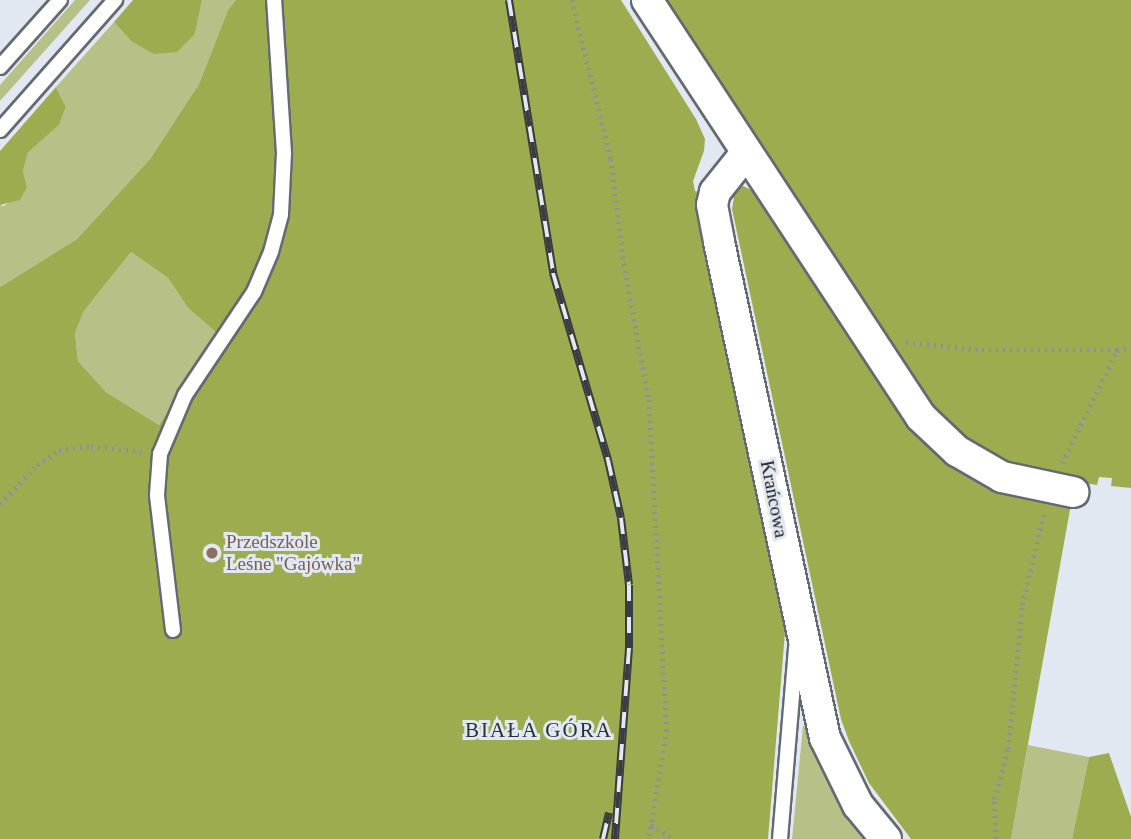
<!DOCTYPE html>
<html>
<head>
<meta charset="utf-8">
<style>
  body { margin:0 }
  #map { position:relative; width:1131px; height:839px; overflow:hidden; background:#e1e8f1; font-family:"Times New Roman",serif }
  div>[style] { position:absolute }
  .green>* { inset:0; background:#b6c087 }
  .forest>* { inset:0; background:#9eac50 }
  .path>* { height:4.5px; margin-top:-2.25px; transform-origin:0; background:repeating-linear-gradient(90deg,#8d9198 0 2px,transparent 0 7px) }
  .roads { filter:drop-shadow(2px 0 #646a72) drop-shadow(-2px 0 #646a72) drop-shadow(0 2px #646a72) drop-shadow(0 -2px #646a72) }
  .lane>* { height:14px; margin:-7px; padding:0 7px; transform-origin:7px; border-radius:7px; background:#fff }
  .street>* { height:30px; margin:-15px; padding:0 15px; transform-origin:15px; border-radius:15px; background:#fff }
  .rail>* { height:8px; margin-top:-4px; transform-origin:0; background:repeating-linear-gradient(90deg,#e1e8f1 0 16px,#393c40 0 32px); box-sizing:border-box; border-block:2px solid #393c40 }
  .dots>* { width:19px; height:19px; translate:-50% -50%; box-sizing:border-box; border:4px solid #e1e8f1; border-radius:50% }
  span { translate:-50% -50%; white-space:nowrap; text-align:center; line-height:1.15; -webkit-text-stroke:6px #e1e8f1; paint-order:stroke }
  .street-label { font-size:19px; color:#16181b }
  .education-label { font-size:19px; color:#785e54 }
  .left { translate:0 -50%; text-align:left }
  .neighbourhood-label { font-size:21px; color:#2a2f36; letter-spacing:2px }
</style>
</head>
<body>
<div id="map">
  <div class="green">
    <i style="clip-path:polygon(75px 0,90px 0,0 101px,0 85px)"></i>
    <i style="clip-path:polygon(202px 0,236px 0,228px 10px,199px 84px,150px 159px,77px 239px,0 287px,0 205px,4px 206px,27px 187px,23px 171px,28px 151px,59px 125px,66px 107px,56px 87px,114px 22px,131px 41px,195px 34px)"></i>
    <i style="clip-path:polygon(131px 252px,168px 278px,188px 308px,218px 334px,159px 425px,106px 392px,78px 361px,75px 333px,84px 311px)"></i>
    <i style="clip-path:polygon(807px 724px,868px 839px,792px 839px,803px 726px)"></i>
    <i style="clip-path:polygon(1028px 745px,1089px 757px,1072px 839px,1011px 839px)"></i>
  </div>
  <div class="forest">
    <i style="clip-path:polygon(133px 0,202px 0,195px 34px,177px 52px,154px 54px,131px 41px,114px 22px)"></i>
    <i style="clip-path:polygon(evenodd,236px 0,621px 0,696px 119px,705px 139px,704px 151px,693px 181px,695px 191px,700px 193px,786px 620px,768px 839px,0 839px,0 287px,77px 239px,150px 159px,199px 84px,228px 10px,236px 0,131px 252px,168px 278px,188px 308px,218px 334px,159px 425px,106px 392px,78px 361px,75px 333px,84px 311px,131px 252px)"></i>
    <i style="clip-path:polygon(660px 0,1131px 0,1131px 488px,1111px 486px,1112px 478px,1099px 477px,1097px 485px,1018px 472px,944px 430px)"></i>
    <i style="clip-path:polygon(56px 87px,66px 107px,59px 125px,28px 152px,23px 171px,27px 187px,20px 200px,0 205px,0 151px)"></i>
    <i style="clip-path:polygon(743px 186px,758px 193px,854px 342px,908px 418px,1071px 504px,1011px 839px,911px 839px,869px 783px,849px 741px,841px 719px,732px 209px,734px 198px,729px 194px)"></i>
    <i style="clip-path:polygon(1109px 753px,1131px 817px,1131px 839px,1072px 839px,1089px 757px)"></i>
  </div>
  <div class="path">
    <i style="left:572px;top:0;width:164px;rotate:76.2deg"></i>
    <i style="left:611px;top:159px;width:106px;rotate:82.9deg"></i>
    <i style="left:624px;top:264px;width:138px;rotate:79.6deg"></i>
    <i style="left:649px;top:400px;width:330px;rotate:86.9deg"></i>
    <i style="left:667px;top:730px;width:110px;rotate:99.4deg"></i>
    <i style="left:906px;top:342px;width:76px;rotate:6deg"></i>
    <i style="left:982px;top:350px;width:135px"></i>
    <i style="left:1117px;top:350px;width:14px;rotate:-12deg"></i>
    <i style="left:1062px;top:463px;width:126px;rotate:-64deg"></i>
    <i style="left:0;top:504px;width:54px;rotate:-46.5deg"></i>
    <i style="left:37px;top:465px;width:27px;rotate:-34deg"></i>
    <i style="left:59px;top:450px;width:32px;rotate:-7deg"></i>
    <i style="left:91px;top:446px;width:51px;rotate:6.7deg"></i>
    <i style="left:651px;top:825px;width:27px;rotate:31deg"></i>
    <i style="left:996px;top:839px;width:40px;rotate:-92.9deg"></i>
    <i style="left:994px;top:799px;width:52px;rotate:-74.4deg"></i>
    <i style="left:1008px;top:749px;width:145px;rotate:-84.4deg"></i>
    <i style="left:1022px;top:605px;width:95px;rotate:-76.6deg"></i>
  </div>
  <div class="roads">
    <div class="lane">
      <i style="left:0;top:67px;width:90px;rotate:-48.2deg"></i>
      <i style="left:0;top:130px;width:174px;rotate:-48.5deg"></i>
      <i style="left:173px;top:630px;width:136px;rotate:-96.8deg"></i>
      <i style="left:157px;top:495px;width:41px;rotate:-85.8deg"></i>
      <i style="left:160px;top:454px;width:64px;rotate:-67deg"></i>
      <i style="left:185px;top:395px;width:124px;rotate:-56.2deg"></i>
      <i style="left:254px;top:292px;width:43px;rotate:-67deg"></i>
      <i style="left:271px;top:252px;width:39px;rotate:-75deg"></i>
      <i style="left:281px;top:214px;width:61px;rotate:-87.2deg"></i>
      <i style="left:284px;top:153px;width:153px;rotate:-93.7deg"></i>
      <i style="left:780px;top:839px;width:193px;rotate:-85.2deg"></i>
    </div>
    <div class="street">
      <i style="left:647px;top:0;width:499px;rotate:56.7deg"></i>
      <i style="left:921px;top:417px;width:50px;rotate:43.4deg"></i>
      <i style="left:957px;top:451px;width:52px;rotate:30deg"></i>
      <i style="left:1002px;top:477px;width:73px;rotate:11.9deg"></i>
      <i style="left:746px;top:153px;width:50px;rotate:128.5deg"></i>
      <i style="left:715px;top:192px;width:13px;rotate:103deg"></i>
      <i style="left:712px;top:205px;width:38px;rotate:79deg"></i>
      <i style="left:719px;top:242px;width:507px;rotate:77.94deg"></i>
      <i style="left:825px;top:738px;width:75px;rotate:63.8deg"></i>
      <i style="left:858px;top:805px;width:44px;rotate:50.5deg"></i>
    </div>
  </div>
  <div class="rail">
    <i style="left:509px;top:0;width:277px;rotate:80.8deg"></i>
    <i style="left:553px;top:273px;width:195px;rotate:73.6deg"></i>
    <i style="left:608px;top:460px;width:59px;rotate:77.4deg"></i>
    <i style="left:621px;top:518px;width:67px;rotate:83.2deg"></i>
    <i style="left:629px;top:585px;width:63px;rotate:90deg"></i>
    <i style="left:629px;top:648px;width:192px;rotate:94.2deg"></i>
    <i style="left:603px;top:839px;width:27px;rotate:-77deg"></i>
  </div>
  <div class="dots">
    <i style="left:212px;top:553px;background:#8d6e63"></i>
  </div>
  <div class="street-label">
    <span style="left:774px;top:499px;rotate:79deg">Krańcowa</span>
  </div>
  <div class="education-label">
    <span class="left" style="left:226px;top:553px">Przedszkole<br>Leśne "Gajówka"</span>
  </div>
  <div class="neighbourhood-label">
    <span style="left:539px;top:730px">BIAŁA GÓRA</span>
  </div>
</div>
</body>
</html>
